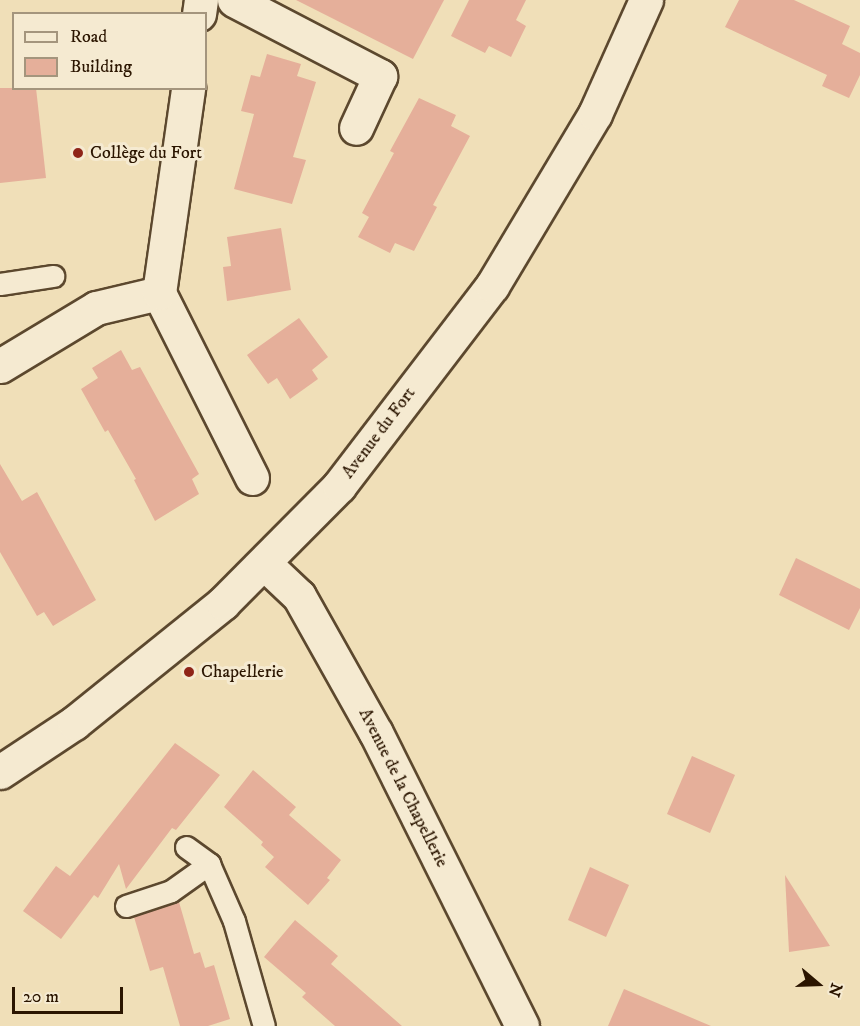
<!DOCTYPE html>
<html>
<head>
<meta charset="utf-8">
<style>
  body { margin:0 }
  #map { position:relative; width:860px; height:1026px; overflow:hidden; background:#f0dfb8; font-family:"IM FELL DW Pica",serif }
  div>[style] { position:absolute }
  .building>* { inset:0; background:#e5af9a }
  .roads { filter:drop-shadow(2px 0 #5c482e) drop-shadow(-2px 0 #5c482e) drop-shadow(0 2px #5c482e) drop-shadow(0 -2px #5c482e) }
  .service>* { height:21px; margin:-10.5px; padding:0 10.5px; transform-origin:10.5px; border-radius:10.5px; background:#f5ead1 }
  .minor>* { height:33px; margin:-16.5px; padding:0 16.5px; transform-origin:16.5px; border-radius:16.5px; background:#f5ead1 }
  .dots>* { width:16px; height:16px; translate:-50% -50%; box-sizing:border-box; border:3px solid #f5ead1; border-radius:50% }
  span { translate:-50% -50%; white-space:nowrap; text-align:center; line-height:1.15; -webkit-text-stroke:6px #f5ead1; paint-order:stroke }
  .poi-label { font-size:18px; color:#2b1500 }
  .left { translate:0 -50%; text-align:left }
  .street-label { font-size:18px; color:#2b1500 }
  .legend { position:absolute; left:12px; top:12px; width:195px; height:78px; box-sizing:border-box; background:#f5ead1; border:2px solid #a4957d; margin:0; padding:8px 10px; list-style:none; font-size:18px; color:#2b1500 }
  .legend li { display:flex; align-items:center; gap:12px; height:30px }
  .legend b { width:30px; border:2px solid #a4957d }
  .north { position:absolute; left:788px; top:954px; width:60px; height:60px; -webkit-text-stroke:4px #f5ead1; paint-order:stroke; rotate:109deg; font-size:16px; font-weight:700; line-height:24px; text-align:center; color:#2b1500 }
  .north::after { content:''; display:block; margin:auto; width:21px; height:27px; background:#2b1500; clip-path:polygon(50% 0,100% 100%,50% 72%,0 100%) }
  .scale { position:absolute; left:12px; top:987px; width:111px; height:27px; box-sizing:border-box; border:3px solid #2b1500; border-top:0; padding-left:8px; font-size:18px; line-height:21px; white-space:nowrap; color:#2b1500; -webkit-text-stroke:4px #f5ead1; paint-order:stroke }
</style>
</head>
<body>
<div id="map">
  <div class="building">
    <i style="clip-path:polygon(296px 0,444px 0,413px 59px)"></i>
    <i style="clip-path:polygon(469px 0,526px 0,516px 20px,526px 26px,511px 57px,489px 46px,485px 53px,451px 36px)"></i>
    <i style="clip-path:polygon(739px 0,794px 0,850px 26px,842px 44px,860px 53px,860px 75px,849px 98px,822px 86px,827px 75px,725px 27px)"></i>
    <i style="clip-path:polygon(267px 54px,301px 64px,297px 76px,316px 82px,293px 157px,306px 160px,292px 204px,234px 189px,254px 114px,241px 111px,251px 75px,260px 77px)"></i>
    <i style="clip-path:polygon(0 88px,36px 88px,46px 178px,0 183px)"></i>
    <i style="clip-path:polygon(419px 98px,456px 115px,451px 126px,470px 136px,433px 205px,437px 207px,414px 251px,395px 243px,390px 253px,358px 237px,369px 217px,362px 213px,394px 153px,390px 151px)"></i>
    <i style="clip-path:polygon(281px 228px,291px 290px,227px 301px,223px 267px,231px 266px,227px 237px)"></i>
    <i style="clip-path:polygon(299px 318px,328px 357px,312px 370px,318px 379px,290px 399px,277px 378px,268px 384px,247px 355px)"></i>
    <i style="clip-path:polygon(121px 350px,132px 370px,140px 367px,199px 474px,192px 479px,199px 494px,155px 521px,134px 480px,136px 479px,108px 430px,105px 432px,81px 389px,98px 378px,92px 368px)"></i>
    <i style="clip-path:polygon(0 464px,22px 501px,37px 492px,96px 600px,53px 626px,44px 612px,37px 616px,0 552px)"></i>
    <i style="clip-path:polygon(796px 558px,860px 589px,860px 608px,849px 630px,779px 595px)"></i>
    <i style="clip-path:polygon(175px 743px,220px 775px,176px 830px,172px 828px,126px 889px,119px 864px,98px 898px,94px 895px,61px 939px,23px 911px,56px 866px,70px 876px)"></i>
    <i style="clip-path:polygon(692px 756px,735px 775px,710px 833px,667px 814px)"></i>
    <i style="clip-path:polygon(253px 770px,296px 807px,289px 815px,341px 860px,327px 878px,330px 880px,308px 905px,265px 867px,274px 857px,261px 845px,263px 842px,224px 807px)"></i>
    <i style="clip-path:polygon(590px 867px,629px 885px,606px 937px,568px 920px)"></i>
    <i style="clip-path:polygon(785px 875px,830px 946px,789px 952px)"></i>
    <i style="clip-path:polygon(179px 902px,194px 954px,200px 952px,205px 968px,214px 965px,230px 1019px,208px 1026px,180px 1026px,163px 967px,150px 971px,134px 917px)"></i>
    <i style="clip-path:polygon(295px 920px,338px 956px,331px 964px,402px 1026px,335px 1026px,302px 997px,306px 993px,264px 957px)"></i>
    <i style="clip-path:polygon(624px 989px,711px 1026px,608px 1026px)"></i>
  </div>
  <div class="roads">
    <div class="service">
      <i style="left:0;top:284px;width:54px;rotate:-8.6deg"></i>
      <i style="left:186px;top:847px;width:29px;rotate:36deg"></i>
      <i style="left:209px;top:864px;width:62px;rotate:66.3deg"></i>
      <i style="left:234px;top:921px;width:109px;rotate:74.1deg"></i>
      <i style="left:126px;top:906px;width:47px;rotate:-18.4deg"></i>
      <i style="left:171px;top:891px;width:47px;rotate:-35.4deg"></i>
    </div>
    <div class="minor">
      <i style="left:234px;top:0;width:165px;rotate:27.5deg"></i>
      <i style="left:380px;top:76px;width:57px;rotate:114.8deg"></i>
      <i style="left:199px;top:14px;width:14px;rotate:-82deg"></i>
      <i style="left:159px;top:293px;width:207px;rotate:63.3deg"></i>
      <i style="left:0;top:366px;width:112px;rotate:-31.1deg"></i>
      <i style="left:96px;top:308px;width:65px;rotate:-13.4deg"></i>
      <i style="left:159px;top:293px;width:207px;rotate:-81.9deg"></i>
      <i style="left:264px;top:563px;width:48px;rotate:43.3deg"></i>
      <i style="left:299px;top:596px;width:157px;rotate:60.7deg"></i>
      <i style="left:376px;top:733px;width:327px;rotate:63.5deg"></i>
      <i style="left:0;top:772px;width:89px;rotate:-33.5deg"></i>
      <i style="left:74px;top:723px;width:191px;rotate:-38.8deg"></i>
      <i style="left:223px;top:603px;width:165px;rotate:-45.2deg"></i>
      <i style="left:339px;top:486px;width:252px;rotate:-52.6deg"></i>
      <i style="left:492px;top:286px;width:200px;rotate:-59.1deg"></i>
      <i style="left:595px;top:114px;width:125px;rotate:-65.9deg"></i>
    </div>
  </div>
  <div class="dots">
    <i style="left:78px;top:153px;background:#8f2418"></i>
    <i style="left:189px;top:672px;background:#8f2418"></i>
  </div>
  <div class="poi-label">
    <span class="left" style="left:90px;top:153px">Collège du Fort</span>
    <span class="left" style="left:201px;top:672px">Chapellerie</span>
  </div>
  <div class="street-label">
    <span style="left:379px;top:433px;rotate:-53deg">Avenue du Fort</span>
    <span style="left:403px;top:788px;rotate:63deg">Avenue de la Chapellerie</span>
  </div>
  <ul class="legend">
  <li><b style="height:8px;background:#f5ead1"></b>Road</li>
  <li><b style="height:16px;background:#e5af9a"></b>Building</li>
  </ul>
  <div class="north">N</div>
  <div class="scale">20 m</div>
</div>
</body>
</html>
